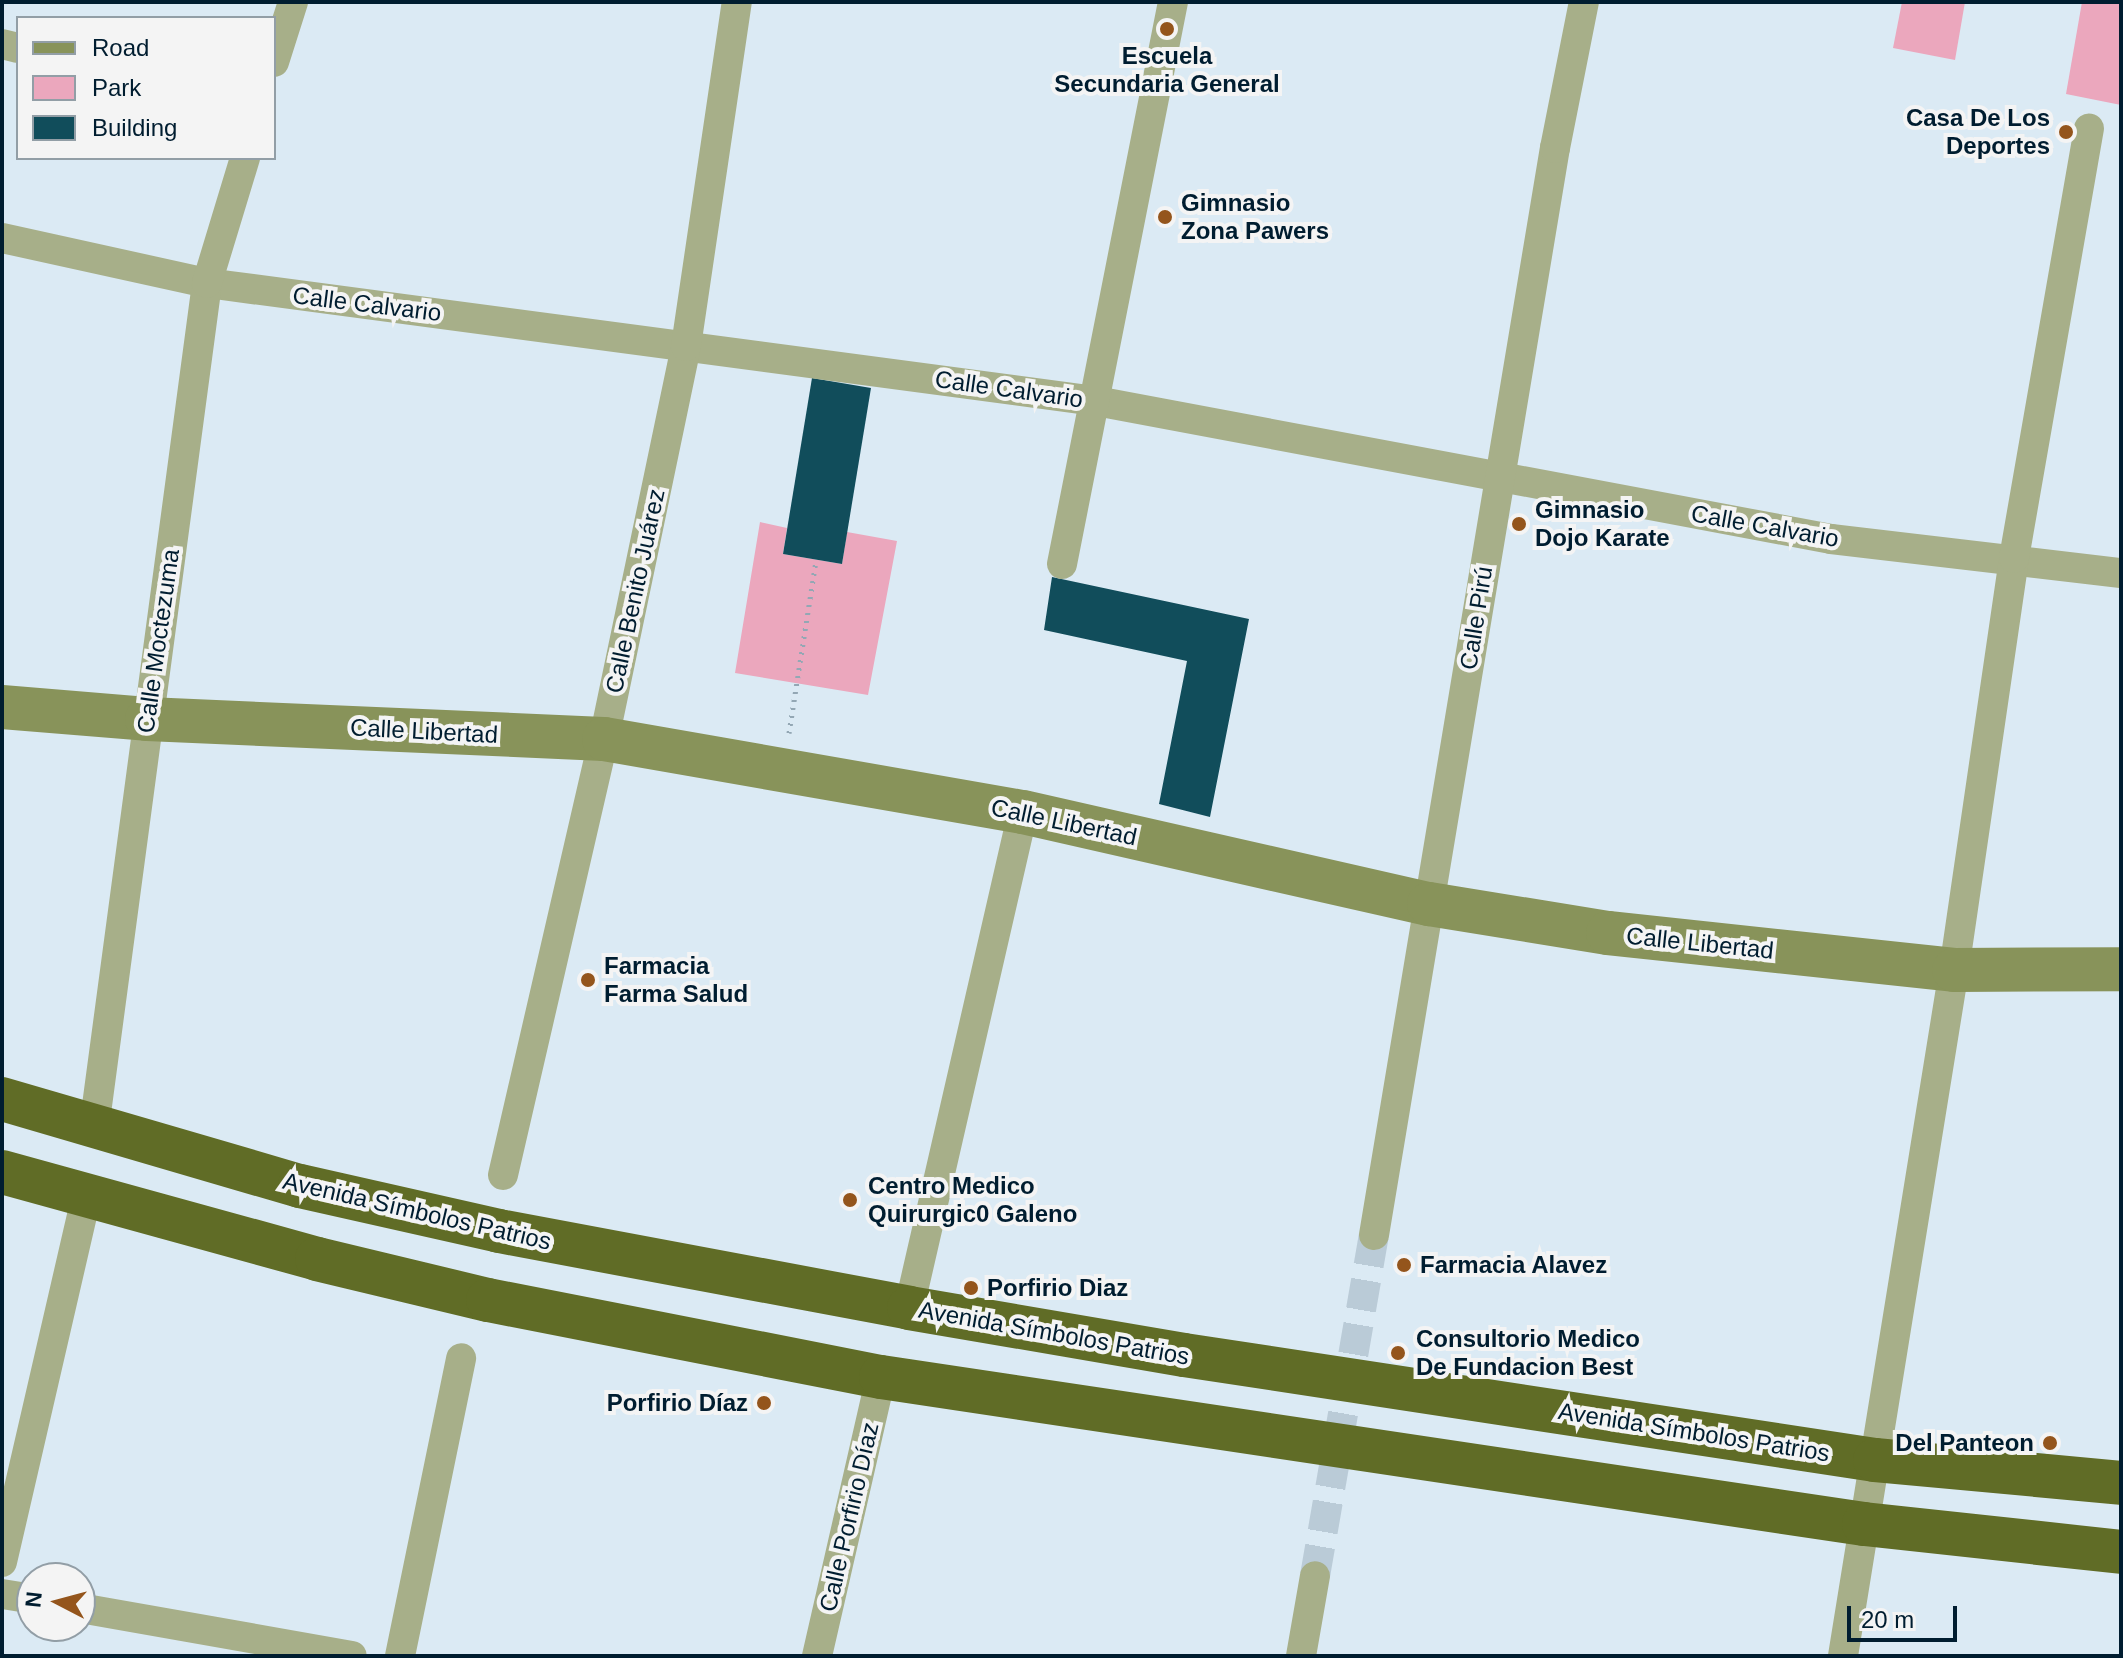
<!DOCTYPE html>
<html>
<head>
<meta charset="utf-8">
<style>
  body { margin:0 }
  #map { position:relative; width:2123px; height:1658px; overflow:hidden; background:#dbeaf4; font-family:Helvetica,sans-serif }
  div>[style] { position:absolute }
  .green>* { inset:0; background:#eba7bd }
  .building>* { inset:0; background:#114d5b }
  .street-tunnel>* { height:30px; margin-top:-15px; transform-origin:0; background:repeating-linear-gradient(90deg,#bacbd7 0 30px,transparent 0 45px) }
  .path>* { height:5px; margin-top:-2.5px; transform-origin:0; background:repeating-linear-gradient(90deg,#93a7b4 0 2px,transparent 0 8px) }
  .street>* { height:30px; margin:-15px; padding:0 15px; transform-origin:15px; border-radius:15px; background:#a7af89 }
  .secondary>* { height:44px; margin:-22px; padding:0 22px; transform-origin:22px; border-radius:22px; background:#88935a }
  .highway>* { height:44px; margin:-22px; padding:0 22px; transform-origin:22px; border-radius:22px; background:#606c26 }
  .dots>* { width:22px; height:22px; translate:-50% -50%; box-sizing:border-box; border:4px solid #f4f4f4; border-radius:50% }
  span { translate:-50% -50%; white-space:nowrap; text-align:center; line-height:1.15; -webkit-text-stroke:8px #f4f4f4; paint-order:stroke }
  .poi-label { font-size:24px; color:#001d30; font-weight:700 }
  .right { translate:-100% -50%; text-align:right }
  .left { translate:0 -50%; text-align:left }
  .street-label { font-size:24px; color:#001d30 }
  .frame { position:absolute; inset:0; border:4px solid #001d30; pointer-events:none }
  .legend { position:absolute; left:16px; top:16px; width:260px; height:144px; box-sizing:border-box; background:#f4f4f4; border:2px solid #929ea6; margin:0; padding:10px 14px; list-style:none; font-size:24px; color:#001d30 }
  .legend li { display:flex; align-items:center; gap:16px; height:40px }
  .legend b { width:40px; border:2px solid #929ea6 }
  .north { position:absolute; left:16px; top:1562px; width:80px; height:80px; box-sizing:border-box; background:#f4f4f4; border:2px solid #929ea6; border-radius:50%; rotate:276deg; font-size:22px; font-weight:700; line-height:32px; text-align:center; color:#001d30 }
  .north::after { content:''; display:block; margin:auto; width:28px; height:36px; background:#94551c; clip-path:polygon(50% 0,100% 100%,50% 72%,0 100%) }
  .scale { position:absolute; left:1847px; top:1606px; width:110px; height:36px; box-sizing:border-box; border:4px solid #001d30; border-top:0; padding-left:10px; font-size:24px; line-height:28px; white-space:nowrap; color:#001d30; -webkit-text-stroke:6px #f4f4f4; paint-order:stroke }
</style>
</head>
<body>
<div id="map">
  <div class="green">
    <i style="clip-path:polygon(1902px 2px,1965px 2px,1955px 60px,1893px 48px)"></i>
    <i style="clip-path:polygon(2082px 2px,2121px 2px,2121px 105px,2066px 94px)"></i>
    <i style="clip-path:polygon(760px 522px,787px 528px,783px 554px,842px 564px,847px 532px,897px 541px,868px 695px,735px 673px)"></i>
  </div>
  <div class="building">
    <i style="clip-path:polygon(812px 378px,871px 388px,842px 564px,783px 554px)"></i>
    <i style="clip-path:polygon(1052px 577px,1249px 619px,1210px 817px,1159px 804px,1187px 661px,1044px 630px)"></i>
  </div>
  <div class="street-tunnel">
    <i style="left:1315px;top:1576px;width:346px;rotate:-80.2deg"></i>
  </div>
  <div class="path">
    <i style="left:789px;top:733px;width:175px;rotate:-81.1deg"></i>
  </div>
  <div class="street">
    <i style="left:2px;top:44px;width:16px;rotate:14deg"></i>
    <i style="left:274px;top:62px;width:63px;rotate:-72.4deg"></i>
    <i style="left:2px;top:238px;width:210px;rotate:12.4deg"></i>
    <i style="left:207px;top:283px;width:897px;rotate:7.56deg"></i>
    <i style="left:1096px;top:401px;width:748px;rotate:10.63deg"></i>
    <i style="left:1831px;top:539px;width:292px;rotate:6.7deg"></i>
    <i style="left:1062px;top:564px;width:573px;rotate:-78.83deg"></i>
    <i style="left:94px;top:1128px;width:853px;rotate:-82.38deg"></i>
    <i style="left:207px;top:283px;width:131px;rotate:-73.1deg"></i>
    <i style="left:503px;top:1175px;width:448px;rotate:-77deg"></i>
    <i style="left:604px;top:739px;width:401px;rotate:-78.2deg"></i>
    <i style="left:686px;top:346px;width:348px;rotate:-81.6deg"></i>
    <i style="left:1374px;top:1235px;width:1102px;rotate:-80.55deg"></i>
    <i style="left:1555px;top:148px;width:149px;rotate:-78.8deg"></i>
    <i style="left:909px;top:1308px;width:509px;rotate:-77.06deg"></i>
    <i style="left:2px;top:1562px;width:375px;rotate:-77deg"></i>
    <i style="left:2px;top:1594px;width:30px;rotate:9deg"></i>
    <i style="left:80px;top:1608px;width:276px;rotate:10deg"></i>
    <i style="left:400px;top:1656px;width:304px;rotate:-78.4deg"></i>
    <i style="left:817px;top:1656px;width:286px;rotate:-77.1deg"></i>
    <i style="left:1301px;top:1656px;width:81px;rotate:-80.1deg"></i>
    <i style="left:1843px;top:1656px;width:695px;rotate:-80.81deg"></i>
    <i style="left:1954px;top:970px;width:416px;rotate:-81.7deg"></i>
    <i style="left:2014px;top:558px;width:436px;rotate:-80.1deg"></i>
  </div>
  <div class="secondary">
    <i style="left:2px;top:707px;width:145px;rotate:4.7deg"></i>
    <i style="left:147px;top:719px;width:457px;rotate:2.5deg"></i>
    <i style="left:604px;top:739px;width:425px;rotate:9.9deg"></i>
    <i style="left:1023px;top:812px;width:416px;rotate:12.8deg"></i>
    <i style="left:1429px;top:904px;width:181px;rotate:9.2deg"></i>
    <i style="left:1608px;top:933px;width:348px;rotate:6.1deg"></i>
    <i style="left:1954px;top:970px;width:167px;rotate:-0.3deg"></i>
  </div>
  <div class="highway">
    <i style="left:2px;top:1099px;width:310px;rotate:16.3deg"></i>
    <i style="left:300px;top:1186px;width:204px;rotate:12.7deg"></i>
    <i style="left:499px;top:1231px;width:417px;rotate:10.6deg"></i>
    <i style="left:909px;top:1308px;width:279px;rotate:9.7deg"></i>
    <i style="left:1184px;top:1355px;width:699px;rotate:8.64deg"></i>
    <i style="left:1875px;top:1460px;width:247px;rotate:5.3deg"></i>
    <i style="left:2px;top:1172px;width:327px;rotate:15.4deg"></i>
    <i style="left:317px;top:1259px;width:176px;rotate:13.5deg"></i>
    <i style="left:488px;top:1300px;width:400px;rotate:11.1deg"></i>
    <i style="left:881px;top:1377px;width:994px;rotate:8.51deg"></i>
    <i style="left:1864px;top:1524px;width:259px;rotate:6.2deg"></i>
  </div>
  <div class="dots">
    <i style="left:1167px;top:29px;background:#94551c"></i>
    <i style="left:2066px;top:132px;background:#94551c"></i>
    <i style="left:1165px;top:217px;background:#94551c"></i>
    <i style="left:1519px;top:524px;background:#94551c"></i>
    <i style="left:588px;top:980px;background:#94551c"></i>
    <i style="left:850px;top:1200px;background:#94551c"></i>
    <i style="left:1404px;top:1265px;background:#94551c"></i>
    <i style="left:971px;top:1288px;background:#94551c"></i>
    <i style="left:1398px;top:1353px;background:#94551c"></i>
    <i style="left:764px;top:1403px;background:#94551c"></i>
    <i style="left:2050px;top:1443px;background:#94551c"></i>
  </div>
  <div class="poi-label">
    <span style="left:1167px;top:70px">Escuela<br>Secundaria General</span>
    <span class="right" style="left:2050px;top:132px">Casa De Los<br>Deportes</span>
    <span class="left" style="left:1181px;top:217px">Gimnasio<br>Zona Pawers</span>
    <span class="left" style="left:1535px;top:524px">Gimnasio<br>Dojo Karate</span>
    <span class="left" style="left:604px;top:980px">Farmacia<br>Farma Salud</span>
    <span class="left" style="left:868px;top:1200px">Centro Medico<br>Quirurgic0 Galeno</span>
    <span class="left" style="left:1420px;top:1265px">Farmacia Alavez</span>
    <span class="left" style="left:987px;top:1288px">Porfirio Diaz</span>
    <span class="left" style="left:1416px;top:1353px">Consultorio Medico<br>De Fundacion Best</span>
    <span class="right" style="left:748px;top:1403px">Porfirio Díaz</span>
    <span class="right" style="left:2034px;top:1443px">Del Panteon</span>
  </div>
  <div class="street-label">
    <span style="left:367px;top:304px;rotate:7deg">Calle Calvario</span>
    <span style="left:1009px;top:389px;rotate:8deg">Calle Calvario</span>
    <span style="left:1765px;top:526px;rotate:10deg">Calle Calvario</span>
    <span style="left:635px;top:591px;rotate:-78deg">Calle Benito Juárez</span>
    <span style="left:1476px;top:618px;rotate:-81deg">Calle Pirú</span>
    <span style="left:158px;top:641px;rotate:-82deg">Calle Moctezuma</span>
    <span style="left:424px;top:731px;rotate:3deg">Calle Libertad</span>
    <span style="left:1064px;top:822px;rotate:12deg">Calle Libertad</span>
    <span style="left:1700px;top:943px;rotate:6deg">Calle Libertad</span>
    <span style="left:417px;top:1211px;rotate:13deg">Avenida Símbolos Patrios</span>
    <span style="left:1054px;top:1333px;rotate:10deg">Avenida Símbolos Patrios</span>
    <span style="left:1694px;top:1432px;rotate:9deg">Avenida Símbolos Patrios</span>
    <span style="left:849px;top:1517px;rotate:-77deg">Calle Porfirio Díaz</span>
  </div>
  <div class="frame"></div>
  <ul class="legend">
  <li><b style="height:10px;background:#88935a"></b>Road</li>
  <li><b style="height:22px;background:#eba7bd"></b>Park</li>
  <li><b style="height:22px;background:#114d5b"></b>Building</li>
  </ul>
  <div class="north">N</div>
  <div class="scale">20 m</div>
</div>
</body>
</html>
